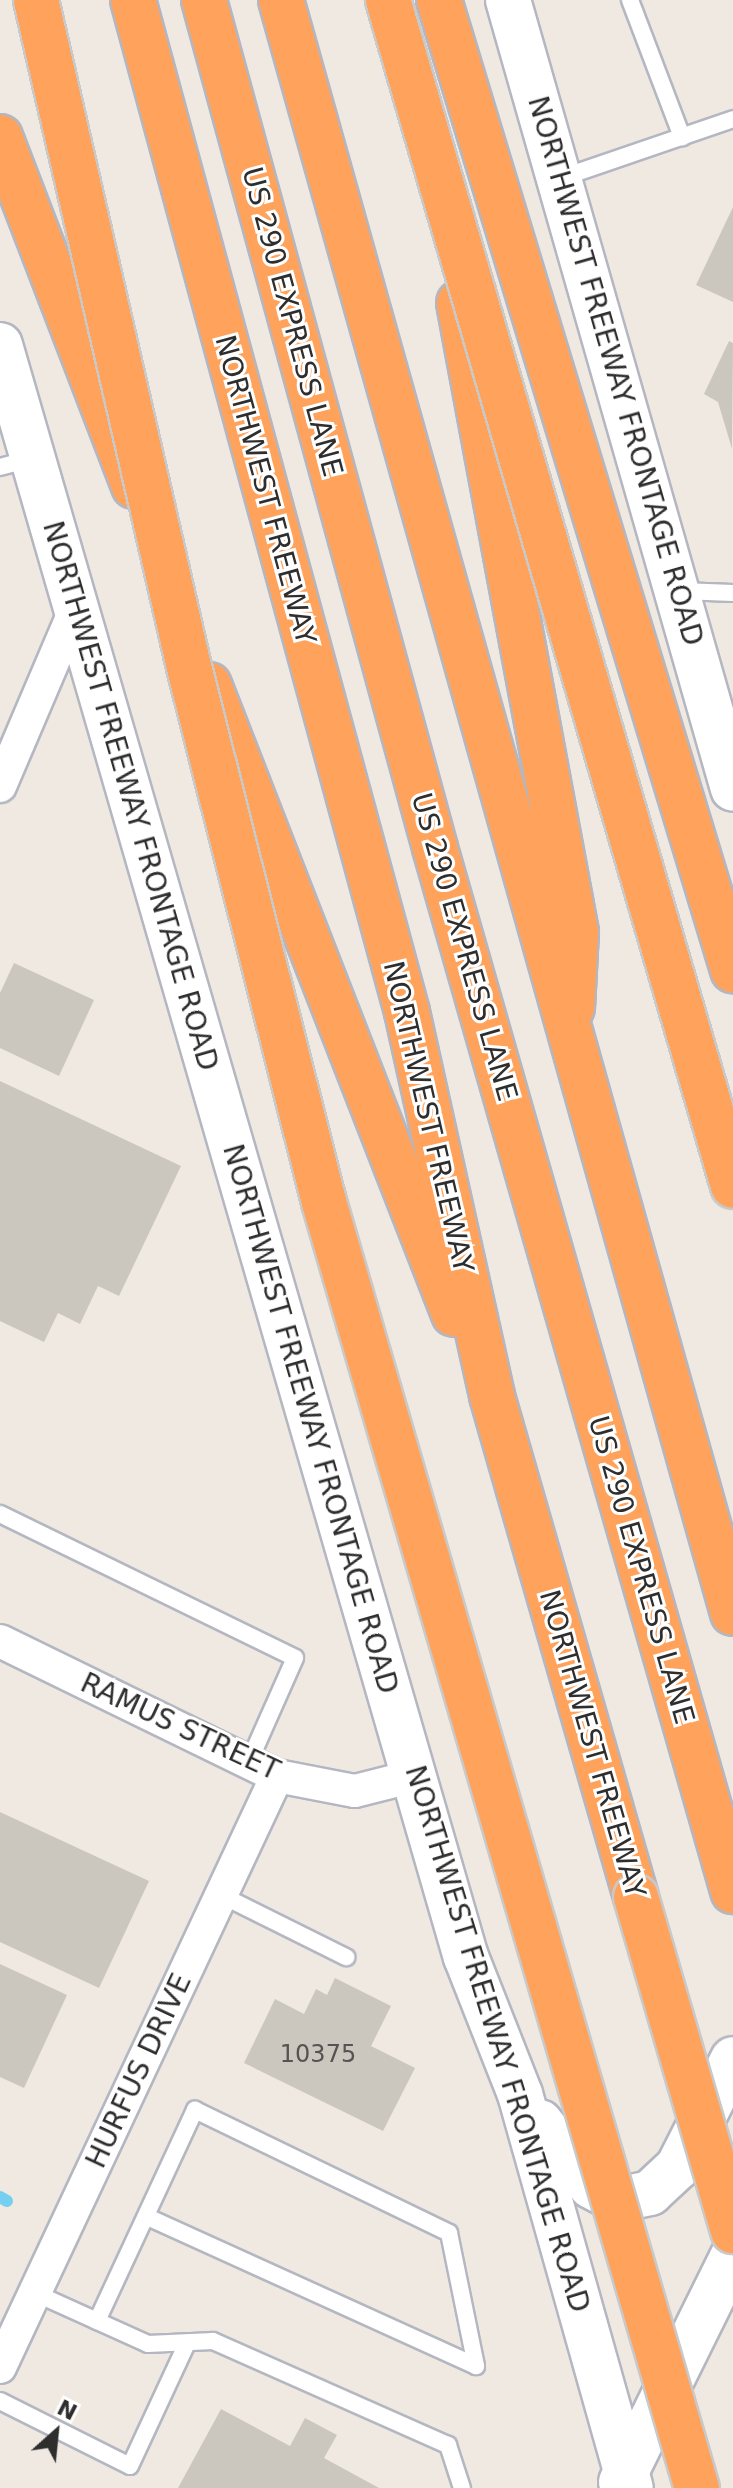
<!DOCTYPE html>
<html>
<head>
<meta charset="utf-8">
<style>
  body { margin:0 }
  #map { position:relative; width:733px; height:2488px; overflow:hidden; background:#efe9e1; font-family:"DejaVu Sans",sans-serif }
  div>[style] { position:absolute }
  .stream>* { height:12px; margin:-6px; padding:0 6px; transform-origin:6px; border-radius:6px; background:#75cff0 }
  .building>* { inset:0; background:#cbc7bf }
  .roads { filter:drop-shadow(2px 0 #b4b7c1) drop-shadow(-2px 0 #b4b7c1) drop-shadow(0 2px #b4b7c1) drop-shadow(0 -2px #b4b7c1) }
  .lane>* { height:16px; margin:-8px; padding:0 8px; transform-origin:8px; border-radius:8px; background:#fff }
  .street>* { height:32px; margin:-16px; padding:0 16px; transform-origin:16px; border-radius:16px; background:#fff }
  .secondary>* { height:44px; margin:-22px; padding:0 22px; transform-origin:22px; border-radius:22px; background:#fff }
  .highway>* { height:44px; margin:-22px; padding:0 22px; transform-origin:22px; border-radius:22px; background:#ffa35c }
  .bridges { filter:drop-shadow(2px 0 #c9c9c9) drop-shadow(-2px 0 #c9c9c9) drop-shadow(0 2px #c9c9c9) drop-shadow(0 -2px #c9c9c9) }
  .highway-bridge>* { height:44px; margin:-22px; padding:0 22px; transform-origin:22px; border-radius:22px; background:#ffa35c }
  span { translate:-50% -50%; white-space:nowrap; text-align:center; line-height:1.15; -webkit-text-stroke:6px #fff; paint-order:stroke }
  .number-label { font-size:24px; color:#555452 }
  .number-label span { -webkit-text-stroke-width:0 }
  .street-label { font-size:28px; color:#2e2e2e }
  .north { position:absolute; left:16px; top:2392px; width:80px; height:80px; -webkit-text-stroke:6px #fff; paint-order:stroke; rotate:27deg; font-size:22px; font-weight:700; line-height:32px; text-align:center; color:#2e2e2e }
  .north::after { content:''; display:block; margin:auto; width:28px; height:36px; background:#2e2e2e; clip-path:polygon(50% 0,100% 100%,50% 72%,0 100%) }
</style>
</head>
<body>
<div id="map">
  <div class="stream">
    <i style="left:0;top:2197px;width:8px;rotate:30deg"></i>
  </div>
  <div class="building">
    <i style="clip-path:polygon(733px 207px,733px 302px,696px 285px)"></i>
    <i style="clip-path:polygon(729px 341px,733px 343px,732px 449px,718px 402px,704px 394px)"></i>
    <i style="clip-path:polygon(14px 963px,94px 1000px,59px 1076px,0 1048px,0 993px)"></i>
    <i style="clip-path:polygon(0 1081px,181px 1166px,119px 1296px,98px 1286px,80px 1324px,58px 1313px,44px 1342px,0 1321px)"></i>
    <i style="clip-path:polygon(0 1812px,149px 1881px,99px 1988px,0 1942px)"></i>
    <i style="clip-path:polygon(0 1964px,67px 1995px,24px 2088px,0 2077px)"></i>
    <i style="clip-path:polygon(335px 1978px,391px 2006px,371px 2046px,415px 2068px,383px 2131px,244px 2063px,275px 1999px,304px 2014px,316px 1989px,327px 1995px)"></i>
    <i style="clip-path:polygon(221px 2409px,290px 2446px,305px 2418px,337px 2435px,324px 2458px,379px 2488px,178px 2488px)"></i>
  </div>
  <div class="roads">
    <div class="lane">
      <i style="left:630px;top:0;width:147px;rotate:69.2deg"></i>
      <i style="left:561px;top:178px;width:182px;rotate:-18.9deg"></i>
      <i style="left:0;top:467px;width:30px;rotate:-15deg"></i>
      <i style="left:681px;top:591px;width:52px;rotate:2.2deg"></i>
      <i style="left:0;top:1514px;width:328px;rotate:26deg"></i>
      <i style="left:295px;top:1658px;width:114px;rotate:113.9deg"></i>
      <i style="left:221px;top:1895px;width:140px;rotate:26.4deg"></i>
      <i style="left:35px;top:2293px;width:124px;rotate:24.3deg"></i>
      <i style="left:148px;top:2344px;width:65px;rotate:-2.6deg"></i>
      <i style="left:213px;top:2341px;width:257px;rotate:23.9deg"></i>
      <i style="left:448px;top:2445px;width:45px;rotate:72deg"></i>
      <i style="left:97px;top:2321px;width:233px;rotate:-65.1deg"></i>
      <i style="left:195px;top:2110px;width:282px;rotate:25.8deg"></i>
      <i style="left:449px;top:2233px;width:136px;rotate:78.5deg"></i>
      <i style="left:476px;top:2366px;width:362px;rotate:-155.6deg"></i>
      <i style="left:0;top:2401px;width:145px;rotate:26.6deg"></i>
      <i style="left:130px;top:2466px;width:136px;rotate:-65.1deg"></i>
    </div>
    <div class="street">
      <i style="left:0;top:786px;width:191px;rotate:-66.9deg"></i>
      <i style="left:0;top:1641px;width:308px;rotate:26deg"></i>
      <i style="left:277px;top:1776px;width:79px;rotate:10.9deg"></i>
      <i style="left:355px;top:1791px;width:61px;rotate:-14.3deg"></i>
      <i style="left:0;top:2367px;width:653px;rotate:-64.89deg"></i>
    </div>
    <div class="secondary">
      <i style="left:508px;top:0;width:820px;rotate:74.08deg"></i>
      <i style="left:0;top:345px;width:1678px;rotate:73.88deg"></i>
      <i style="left:466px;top:1957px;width:147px;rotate:68.5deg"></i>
      <i style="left:520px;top:2094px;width:409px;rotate:74.3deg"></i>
      <i style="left:540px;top:2122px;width:82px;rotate:51.4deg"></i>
      <i style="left:591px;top:2186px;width:30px;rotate:28deg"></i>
      <i style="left:617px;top:2200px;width:34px;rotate:-12deg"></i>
      <i style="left:650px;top:2193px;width:38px;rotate:-43deg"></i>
      <i style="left:678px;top:2167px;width:121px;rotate:-63deg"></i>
      <i style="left:621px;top:2482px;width:253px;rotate:-63.7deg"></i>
    </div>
    <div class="highway">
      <i style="left:133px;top:0;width:1048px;rotate:74.85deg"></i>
      <i style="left:407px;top:1012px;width:393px;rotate:77.5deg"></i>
      <i style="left:492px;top:1396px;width:521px;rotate:73.96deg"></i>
      <i style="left:204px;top:0;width:879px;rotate:74.76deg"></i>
      <i style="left:435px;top:848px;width:1085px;rotate:74.05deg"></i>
      <i style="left:281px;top:0;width:1675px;rotate:74.35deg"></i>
      <i style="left:439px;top:0;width:1014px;rotate:73.14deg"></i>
      <i style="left:0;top:137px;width:374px;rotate:69deg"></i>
      <i style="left:459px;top:303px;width:640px;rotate:79.46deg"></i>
      <i style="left:576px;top:932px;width:76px;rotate:93deg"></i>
      <i style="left:209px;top:685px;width:675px;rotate:68.72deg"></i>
    </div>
  </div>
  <div class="bridges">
    <div class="highway-bridge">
      <i style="left:36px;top:0;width:684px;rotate:77.08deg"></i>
      <i style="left:189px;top:667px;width:552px;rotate:75.84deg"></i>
      <i style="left:324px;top:1202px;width:1339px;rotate:73.83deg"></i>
      <i style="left:388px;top:0;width:1235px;rotate:73.78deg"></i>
      <i style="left:636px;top:1897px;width:348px;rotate:73.8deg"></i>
    </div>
  </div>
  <div class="number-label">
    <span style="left:318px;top:2055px">10375</span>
  </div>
  <div class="street-label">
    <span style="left:292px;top:322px;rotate:75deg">US 290 EXPRESS LANE</span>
    <span style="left:615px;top:371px;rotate:74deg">NORTHWEST FREEWAY FRONTAGE ROAD</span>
    <span style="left:265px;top:490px;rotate:75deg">NORTHWEST FREEWAY</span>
    <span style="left:130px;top:796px;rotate:74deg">NORTHWEST FREEWAY FRONTAGE ROAD</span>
    <span style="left:464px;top:947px;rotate:74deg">US 290 EXPRESS LANE</span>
    <span style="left:428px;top:1117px;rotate:77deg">NORTHWEST FREEWAY</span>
    <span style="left:310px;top:1419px;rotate:74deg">NORTHWEST FREEWAY FRONTAGE ROAD</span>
    <span style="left:641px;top:1570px;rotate:74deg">US 290 EXPRESS LANE</span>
    <span style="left:180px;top:1727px;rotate:25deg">RAMUS STREET</span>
    <span style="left:592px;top:1744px;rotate:74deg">NORTHWEST FREEWAY</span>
    <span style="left:497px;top:2039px;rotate:73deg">NORTHWEST FREEWAY FRONTAGE ROAD</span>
    <span style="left:139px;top:2071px;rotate:-65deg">HURFUS DRIVE</span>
  </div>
  <div class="north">N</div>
</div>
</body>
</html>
